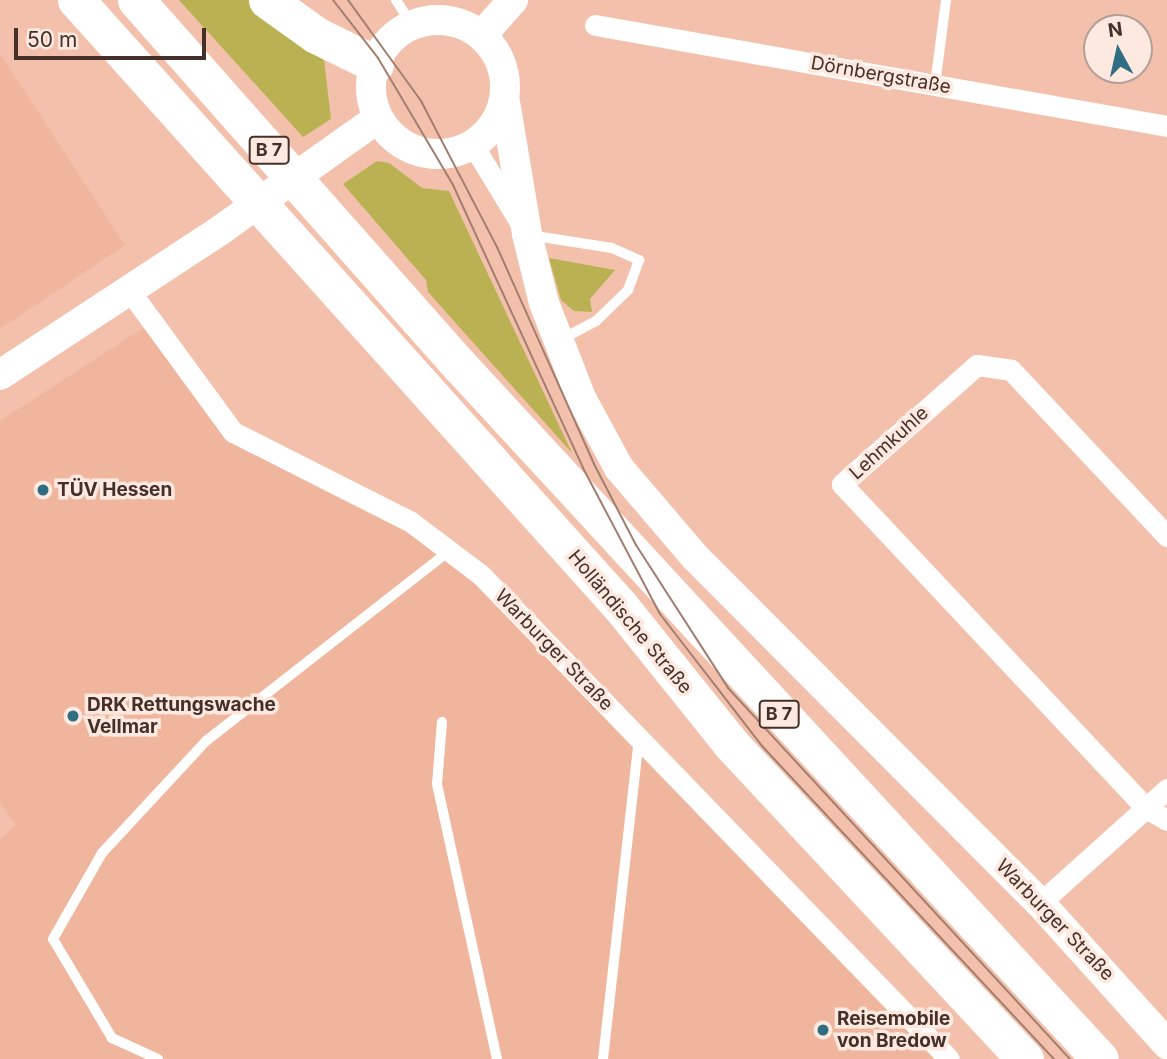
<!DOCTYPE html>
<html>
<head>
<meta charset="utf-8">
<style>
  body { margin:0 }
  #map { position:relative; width:1167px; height:1059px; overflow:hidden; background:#f3c0ab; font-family:Inter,sans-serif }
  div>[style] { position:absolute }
  .built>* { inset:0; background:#efb59d }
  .green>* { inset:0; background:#bab153 }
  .lane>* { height:10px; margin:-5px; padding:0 5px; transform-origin:5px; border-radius:5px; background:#fff }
  .street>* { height:21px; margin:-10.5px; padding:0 10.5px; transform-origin:10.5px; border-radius:10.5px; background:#fff }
  .secondary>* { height:30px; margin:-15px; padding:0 15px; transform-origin:15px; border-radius:15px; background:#fff }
  .secondary>.ring { margin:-15px; padding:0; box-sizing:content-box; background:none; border:30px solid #fff; border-radius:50% }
  .highway>* { height:37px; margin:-18.5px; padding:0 18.5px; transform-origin:18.5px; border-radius:18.5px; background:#fff }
  .tram>* { height:2px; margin:-1px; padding:0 1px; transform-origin:1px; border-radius:1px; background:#a37e6f }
  .dots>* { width:19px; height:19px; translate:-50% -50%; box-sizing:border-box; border:4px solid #fee9e0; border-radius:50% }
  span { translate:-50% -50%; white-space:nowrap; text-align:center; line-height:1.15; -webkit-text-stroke:7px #fee9e0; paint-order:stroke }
  .shield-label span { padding:2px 5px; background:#fee9e0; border:2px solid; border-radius:5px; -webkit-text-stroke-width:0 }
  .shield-label { font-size:18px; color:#443028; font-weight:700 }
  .street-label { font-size:19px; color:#443028 }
  .poi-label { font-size:19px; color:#443028; font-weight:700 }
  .left { translate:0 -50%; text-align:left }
  .north { position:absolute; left:1083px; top:14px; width:70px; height:70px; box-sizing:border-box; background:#fee9e0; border:2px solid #b49f96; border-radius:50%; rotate:352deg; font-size:19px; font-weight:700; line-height:28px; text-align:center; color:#443028 }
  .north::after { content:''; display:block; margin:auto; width:24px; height:32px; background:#2e6d82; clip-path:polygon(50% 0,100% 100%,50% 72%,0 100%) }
  .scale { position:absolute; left:14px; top:28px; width:192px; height:32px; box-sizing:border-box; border:4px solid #443028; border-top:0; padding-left:9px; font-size:21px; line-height:24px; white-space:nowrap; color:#443028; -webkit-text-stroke:5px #fee9e0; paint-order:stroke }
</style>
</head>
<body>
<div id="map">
  <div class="built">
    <i style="clip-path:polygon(0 54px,125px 245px,0 329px)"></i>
    <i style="clip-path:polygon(146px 326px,229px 437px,411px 522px,481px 575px,949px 1059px,0 1059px,0 839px,16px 825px,0 803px,0 421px)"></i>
  </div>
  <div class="green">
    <i style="clip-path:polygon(179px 0,251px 0,324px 60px,331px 119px,303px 137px)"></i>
    <i style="clip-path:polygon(377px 161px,389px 163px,422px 188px,449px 191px,572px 453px,428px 292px,426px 280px,343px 184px)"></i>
    <i style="clip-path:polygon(549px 258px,615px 270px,590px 299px,592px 312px,574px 311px,561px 300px)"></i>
  </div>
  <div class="lane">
    <i style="left:396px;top:0;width:30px;rotate:57deg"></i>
    <i style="left:935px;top:85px;width:86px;rotate:-82.6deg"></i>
    <i style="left:529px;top:235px;width:84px;rotate:8.9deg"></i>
    <i style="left:612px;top:248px;width:30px;rotate:24deg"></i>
    <i style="left:639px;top:260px;width:32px;rotate:110deg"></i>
    <i style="left:628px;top:290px;width:45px;rotate:135.9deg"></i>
    <i style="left:596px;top:321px;width:40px;rotate:152deg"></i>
    <i style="left:442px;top:722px;width:62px;rotate:94.6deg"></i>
    <i style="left:437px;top:784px;width:281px;rotate:77.7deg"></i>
    <i style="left:158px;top:1059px;width:51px;rotate:-155.5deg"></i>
    <i style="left:112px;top:1038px;width:115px;rotate:-120.8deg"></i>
    <i style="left:53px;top:939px;width:99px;rotate:-60.3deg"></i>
    <i style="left:102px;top:853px;width:153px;rotate:-47.1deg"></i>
    <i style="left:206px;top:741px;width:308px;rotate:-38deg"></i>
    <i style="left:603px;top:1059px;width:321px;rotate:-83.6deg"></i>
  </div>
  <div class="street">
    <i style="left:595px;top:25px;width:581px;rotate:10.01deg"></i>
    <i style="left:473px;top:145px;width:92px;rotate:58.7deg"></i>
    <i style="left:129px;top:290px;width:176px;rotate:53.8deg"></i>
    <i style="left:233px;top:432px;width:199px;rotate:26.8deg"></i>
    <i style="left:411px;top:522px;width:88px;rotate:37.1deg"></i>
    <i style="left:481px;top:575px;width:673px;rotate:45.96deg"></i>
    <i style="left:1167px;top:789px;width:28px;rotate:138deg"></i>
    <i style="left:1146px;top:808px;width:24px;rotate:30deg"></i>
    <i style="left:1040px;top:903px;width:142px;rotate:-41.9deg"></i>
    <i style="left:1146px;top:808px;width:444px;rotate:-133.2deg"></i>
    <i style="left:842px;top:484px;width:180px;rotate:-41.4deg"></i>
    <i style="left:977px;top:365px;width:34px;rotate:8deg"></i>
    <i style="left:1011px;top:370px;width:228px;rotate:46.8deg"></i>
  </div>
  <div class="secondary">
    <i class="ring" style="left:371px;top:20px;width:104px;height:104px"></i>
    <i style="left:482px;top:35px;width:47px;rotate:-48.5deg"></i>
    <i style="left:505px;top:102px;width:134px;rotate:80.5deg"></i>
    <i style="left:527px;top:234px;width:71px;rotate:76.2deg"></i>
    <i style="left:544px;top:303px;width:102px;rotate:68.7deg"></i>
    <i style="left:581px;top:398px;width:80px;rotate:61.5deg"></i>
    <i style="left:619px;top:468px;width:117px;rotate:49.5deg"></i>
    <i style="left:695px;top:557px;width:489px;rotate:45.1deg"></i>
    <i style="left:1040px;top:903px;width:190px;rotate:48deg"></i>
    <i style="left:0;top:375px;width:266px;rotate:-33.3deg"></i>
    <i style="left:222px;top:229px;width:191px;rotate:-35.4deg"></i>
  </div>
  <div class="highway">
    <i style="left:76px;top:0;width:816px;rotate:48.08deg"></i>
    <i style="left:621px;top:607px;width:176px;rotate:51.2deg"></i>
    <i style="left:731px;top:744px;width:431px;rotate:47deg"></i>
    <i style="left:136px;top:0;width:489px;rotate:48.5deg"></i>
    <i style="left:460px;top:366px;width:943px;rotate:47.28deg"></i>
    <i style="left:267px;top:0;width:60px;rotate:35.5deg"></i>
    <i style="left:316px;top:35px;width:66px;rotate:26.2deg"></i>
  </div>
  <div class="tram">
    <i style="left:333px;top:0;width:73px;rotate:52.2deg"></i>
    <i style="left:378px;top:58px;width:147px;rotate:59.4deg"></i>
    <i style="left:453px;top:185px;width:311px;rotate:65.3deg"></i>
    <i style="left:583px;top:468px;width:165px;rotate:62.2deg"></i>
    <i style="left:660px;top:614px;width:167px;rotate:52.3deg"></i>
    <i style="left:762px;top:746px;width:428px;rotate:47deg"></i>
    <i style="left:348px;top:0;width:125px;rotate:54.1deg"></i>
    <i style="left:421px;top:101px;width:165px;rotate:62.5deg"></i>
    <i style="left:497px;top:247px;width:238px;rotate:65.9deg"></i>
    <i style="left:594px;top:464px;width:91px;rotate:62.6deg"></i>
    <i style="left:636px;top:545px;width:170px;rotate:57.2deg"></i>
    <i style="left:728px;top:688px;width:505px;rotate:47.33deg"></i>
  </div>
  <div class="dots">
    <i style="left:43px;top:490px;background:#2e6d82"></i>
    <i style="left:73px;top:716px;background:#2e6d82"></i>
    <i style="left:823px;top:1030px;background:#2e6d82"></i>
  </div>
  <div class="shield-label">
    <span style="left:269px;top:150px">B 7</span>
    <span style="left:779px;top:714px">B 7</span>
  </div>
  <div class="street-label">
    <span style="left:881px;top:75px;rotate:10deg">Dörnbergstraße</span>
    <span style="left:889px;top:443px;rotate:-42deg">Lehmkuhle</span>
    <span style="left:630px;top:622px;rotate:50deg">Holländische Straße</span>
    <span style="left:554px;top:650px;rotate:46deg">Warburger Straße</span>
    <span style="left:1055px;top:920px;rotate:46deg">Warburger Straße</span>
  </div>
  <div class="poi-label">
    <span class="left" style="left:57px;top:490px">TÜV Hessen</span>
    <span class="left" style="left:87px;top:716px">DRK Rettungswache<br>Vellmar</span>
    <span class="left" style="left:837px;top:1030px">Reisemobile<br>von Bredow</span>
  </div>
  <div class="north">N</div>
  <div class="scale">50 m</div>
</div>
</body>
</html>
